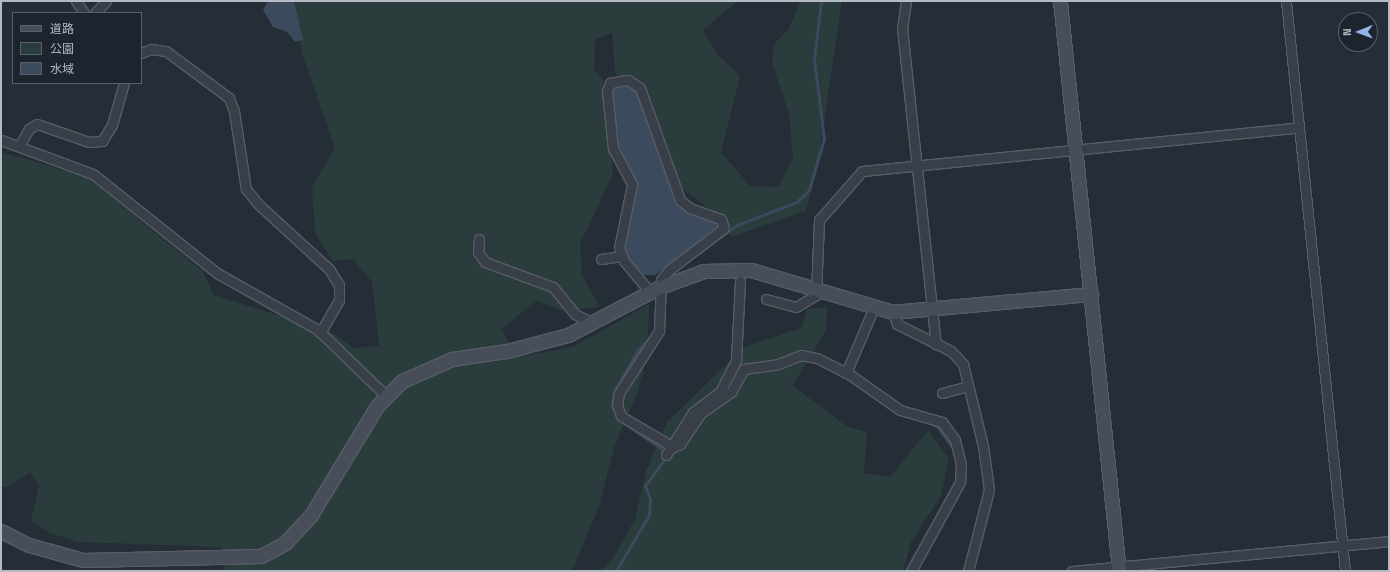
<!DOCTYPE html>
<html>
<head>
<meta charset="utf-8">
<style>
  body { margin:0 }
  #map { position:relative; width:1390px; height:572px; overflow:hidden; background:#252d37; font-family:"Space Grotesk","Noto Sans JP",sans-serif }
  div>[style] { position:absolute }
  .green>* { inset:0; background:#2a3c3c }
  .water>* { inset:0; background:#3c4a5e }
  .stream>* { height:2.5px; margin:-1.25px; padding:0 1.25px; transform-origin:1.25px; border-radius:1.25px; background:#3c4a5e }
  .roads { filter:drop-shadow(1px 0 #565d66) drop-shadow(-1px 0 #565d66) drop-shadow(0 1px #565d66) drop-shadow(0 -1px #565d66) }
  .street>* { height:9px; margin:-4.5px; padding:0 4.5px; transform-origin:4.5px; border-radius:4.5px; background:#383f48 }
  .secondary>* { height:13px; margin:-6.5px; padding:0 6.5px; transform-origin:6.5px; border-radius:6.5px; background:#474e5a }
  span { translate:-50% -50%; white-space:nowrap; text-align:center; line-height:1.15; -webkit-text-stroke:3px #1d242d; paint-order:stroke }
  .frame { position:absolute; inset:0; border:2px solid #b3bac4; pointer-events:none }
  .legend { position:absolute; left:12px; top:12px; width:130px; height:72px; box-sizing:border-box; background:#1d242d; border:1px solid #596069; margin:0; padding:5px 7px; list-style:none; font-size:12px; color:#b3bac4 }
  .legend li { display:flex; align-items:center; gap:8px; height:20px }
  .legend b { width:20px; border:1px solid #596069 }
  .north { position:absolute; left:1338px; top:12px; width:40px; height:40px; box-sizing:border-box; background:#1d242d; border:1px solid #596069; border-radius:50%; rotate:269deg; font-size:11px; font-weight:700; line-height:16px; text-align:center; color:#b3bac4 }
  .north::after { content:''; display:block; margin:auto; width:14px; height:18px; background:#92b5ea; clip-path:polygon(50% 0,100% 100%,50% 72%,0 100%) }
</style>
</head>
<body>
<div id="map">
  <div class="green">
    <i style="clip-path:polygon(293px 1px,738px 1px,703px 30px,716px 53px,740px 76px,721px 152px,750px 186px,779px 187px,793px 158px,789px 114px,772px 63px,774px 44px,789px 29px,800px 1px,842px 1px,817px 169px,806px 211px,731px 237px,706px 206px,679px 187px,652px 101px,615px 73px,612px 33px,595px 39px,594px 70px,603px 79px,613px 174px,580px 244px,582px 275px,600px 307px,561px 310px,536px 301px,501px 329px,518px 357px,573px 347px,649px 304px,647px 357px,637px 394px,615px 445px,598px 509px,572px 571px,225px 571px,222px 547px,78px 542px,50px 533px,31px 520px,39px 486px,30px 472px,7px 487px,1px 487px,1px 152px,87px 177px,203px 272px,214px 295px,331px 332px,354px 348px,379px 346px,372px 282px,353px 259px,333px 261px,315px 233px,312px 187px,335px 148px,302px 53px)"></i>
    <i style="clip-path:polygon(827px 307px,826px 330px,793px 386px,848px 427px,867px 432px,864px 473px,890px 477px,928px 430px,949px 458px,941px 496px,911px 542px,903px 571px,600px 571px,612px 560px,635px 519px,646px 471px,667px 422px,744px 347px,801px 328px,807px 309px)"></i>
  </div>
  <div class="water">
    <i style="clip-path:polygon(268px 1px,294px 1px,303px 40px,295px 42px,287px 32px,273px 27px,263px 10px)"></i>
    <i style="clip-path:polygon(627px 83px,638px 89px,674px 195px,716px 219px,721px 227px,655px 275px,639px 275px,626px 260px,622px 247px,634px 195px,616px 148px,610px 91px,612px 86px)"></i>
  </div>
  <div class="stream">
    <i style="left:698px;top:253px;width:48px;rotate:-35.7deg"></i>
    <i style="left:737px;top:225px;width:64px;rotate:-21deg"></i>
    <i style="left:797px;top:202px;width:17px;rotate:-45deg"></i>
    <i style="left:809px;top:190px;width:53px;rotate:-73.6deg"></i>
    <i style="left:824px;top:139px;width:80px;rotate:-97.2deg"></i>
    <i style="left:814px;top:60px;width:59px;rotate:-83.2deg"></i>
    <i style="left:615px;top:412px;width:7px;rotate:-117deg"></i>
    <i style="left:612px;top:406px;width:14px;rotate:-82deg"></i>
    <i style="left:614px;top:392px;width:48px;rotate:-60.3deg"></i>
    <i style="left:638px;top:350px;width:17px;rotate:-45deg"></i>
    <i style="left:620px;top:420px;width:55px;rotate:34.6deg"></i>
    <i style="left:930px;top:423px;width:9px;rotate:27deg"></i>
    <i style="left:938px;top:427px;width:26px;rotate:54deg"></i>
    <i style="left:672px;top:453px;width:13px;rotate:-32deg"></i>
    <i style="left:616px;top:571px;width:65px;rotate:-59.5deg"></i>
    <i style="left:649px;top:515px;width:16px;rotate:-86deg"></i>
    <i style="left:650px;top:499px;width:14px;rotate:-111deg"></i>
    <i style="left:645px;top:486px;width:36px;rotate:-54deg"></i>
    <i style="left:906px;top:571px;width:49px;rotate:-60.8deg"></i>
  </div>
  <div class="roads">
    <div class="street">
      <i style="left:76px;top:1px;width:14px;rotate:56deg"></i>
      <i style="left:906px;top:1px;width:27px;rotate:98deg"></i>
      <i style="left:902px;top:28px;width:318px;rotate:83.9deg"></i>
      <i style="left:1286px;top:1px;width:573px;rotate:84.09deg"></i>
      <i style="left:95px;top:13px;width:16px;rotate:-47deg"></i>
      <i style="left:141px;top:53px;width:11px;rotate:-22deg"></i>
      <i style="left:151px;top:49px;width:15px;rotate:8deg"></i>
      <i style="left:166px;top:51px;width:79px;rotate:36.7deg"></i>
      <i style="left:229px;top:98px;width:14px;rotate:69deg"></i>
      <i style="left:234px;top:111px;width:79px;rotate:81.3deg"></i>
      <i style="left:246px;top:189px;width:19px;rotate:51deg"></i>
      <i style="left:258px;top:204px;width:96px;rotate:42.5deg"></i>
      <i style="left:329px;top:269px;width:19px;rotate:58deg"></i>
      <i style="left:339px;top:285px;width:15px;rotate:90deg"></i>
      <i style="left:339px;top:300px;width:38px;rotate:120deg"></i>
      <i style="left:1px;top:140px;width:98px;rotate:20.3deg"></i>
      <i style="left:93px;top:174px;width:159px;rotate:38.6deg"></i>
      <i style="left:217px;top:273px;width:116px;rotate:29.4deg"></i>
      <i style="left:318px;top:330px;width:93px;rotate:44.1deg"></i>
      <i style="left:19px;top:146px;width:20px;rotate:-60deg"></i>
      <i style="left:29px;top:129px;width:9px;rotate:-32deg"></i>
      <i style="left:37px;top:124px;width:55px;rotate:19.1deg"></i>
      <i style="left:89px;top:142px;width:13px;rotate:-4deg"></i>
      <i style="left:102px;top:141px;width:19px;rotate:-58deg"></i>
      <i style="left:112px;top:125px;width:44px;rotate:-74.1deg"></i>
      <i style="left:479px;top:239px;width:13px;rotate:94deg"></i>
      <i style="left:478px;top:252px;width:12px;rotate:55deg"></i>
      <i style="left:485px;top:262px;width:72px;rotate:20.2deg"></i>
      <i style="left:553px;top:287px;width:35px;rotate:51deg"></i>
      <i style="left:575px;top:314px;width:18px;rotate:27deg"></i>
      <i style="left:601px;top:259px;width:21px;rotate:-8deg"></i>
      <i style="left:650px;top:292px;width:40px;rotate:-130deg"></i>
      <i style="left:624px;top:261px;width:14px;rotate:-111deg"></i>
      <i style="left:619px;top:248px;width:65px;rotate:-78.5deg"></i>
      <i style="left:632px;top:184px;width:40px;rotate:-118deg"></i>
      <i style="left:613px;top:149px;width:58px;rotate:-95.9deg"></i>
      <i style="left:607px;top:91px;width:9px;rotate:-69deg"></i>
      <i style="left:610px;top:83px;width:10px;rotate:-11deg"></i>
      <i style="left:620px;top:81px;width:8px;rotate:-7deg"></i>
      <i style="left:628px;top:80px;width:14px;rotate:34deg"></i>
      <i style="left:640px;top:88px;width:119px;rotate:70.3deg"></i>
      <i style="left:680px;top:200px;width:13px;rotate:39deg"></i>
      <i style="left:690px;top:208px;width:33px;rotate:20deg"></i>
      <i style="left:721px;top:219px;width:9px;rotate:72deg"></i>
      <i style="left:724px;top:228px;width:69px;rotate:142.6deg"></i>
      <i style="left:669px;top:270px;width:13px;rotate:129deg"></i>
      <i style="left:661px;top:280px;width:51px;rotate:92.2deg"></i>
      <i style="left:659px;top:331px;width:74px;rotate:122.8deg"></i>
      <i style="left:619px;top:393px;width:12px;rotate:99deg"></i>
      <i style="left:617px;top:405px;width:12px;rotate:70deg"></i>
      <i style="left:621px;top:416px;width:61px;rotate:30.8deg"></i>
      <i style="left:673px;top:447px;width:8px;rotate:-23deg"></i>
      <i style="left:680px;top:444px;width:37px;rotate:-56deg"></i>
      <i style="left:701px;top:413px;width:37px;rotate:-35deg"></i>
      <i style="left:731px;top:392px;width:26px;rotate:-61deg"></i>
      <i style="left:744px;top:369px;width:34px;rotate:-8deg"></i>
      <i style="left:778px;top:364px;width:25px;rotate:-21deg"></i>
      <i style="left:801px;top:355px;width:16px;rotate:11deg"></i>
      <i style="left:817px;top:358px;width:36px;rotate:27deg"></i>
      <i style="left:849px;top:374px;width:62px;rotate:35.2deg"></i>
      <i style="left:900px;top:410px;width:44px;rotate:15.9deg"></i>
      <i style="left:942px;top:422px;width:22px;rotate:54deg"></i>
      <i style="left:955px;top:440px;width:25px;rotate:76deg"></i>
      <i style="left:961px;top:464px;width:18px;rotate:93deg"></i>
      <i style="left:960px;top:482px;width:102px;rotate:118.8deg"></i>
      <i style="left:766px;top:299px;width:31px;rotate:15deg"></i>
      <i style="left:796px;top:307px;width:23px;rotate:-31deg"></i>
      <i style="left:816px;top:295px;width:75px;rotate:-87.7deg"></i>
      <i style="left:819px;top:220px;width:65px;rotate:-48.7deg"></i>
      <i style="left:862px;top:171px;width:439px;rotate:-5.7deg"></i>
      <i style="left:893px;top:312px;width:13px;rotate:72deg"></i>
      <i style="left:897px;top:324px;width:60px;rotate:26.6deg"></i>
      <i style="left:951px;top:351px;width:18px;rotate:47deg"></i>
      <i style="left:963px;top:364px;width:84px;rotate:76.3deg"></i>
      <i style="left:983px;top:446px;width:44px;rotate:82.2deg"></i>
      <i style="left:989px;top:490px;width:84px;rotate:104.5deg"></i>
      <i style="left:846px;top:373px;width:72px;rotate:-67deg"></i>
      <i style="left:942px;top:393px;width:27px;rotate:-15deg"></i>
      <i style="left:666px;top:455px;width:51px;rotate:-57.9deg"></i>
      <i style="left:693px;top:412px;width:34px;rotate:-37deg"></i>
      <i style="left:720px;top:392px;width:36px;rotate:-63deg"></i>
      <i style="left:736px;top:360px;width:79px;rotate:-87.1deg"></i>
      <i style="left:1072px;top:571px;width:318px;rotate:-5.4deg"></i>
    </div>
    <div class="secondary">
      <i style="left:1060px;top:1px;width:573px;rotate:84.09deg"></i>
      <i style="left:1px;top:531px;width:31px;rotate:27deg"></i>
      <i style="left:29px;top:545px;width:56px;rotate:15.5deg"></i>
      <i style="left:83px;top:560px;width:178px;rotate:-1.3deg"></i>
      <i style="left:261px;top:556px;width:27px;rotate:-28deg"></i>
      <i style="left:285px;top:543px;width:38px;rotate:-47deg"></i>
      <i style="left:311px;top:515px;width:127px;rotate:-58.8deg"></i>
      <i style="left:377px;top:406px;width:35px;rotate:-45deg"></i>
      <i style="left:402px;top:381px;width:55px;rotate:-23.7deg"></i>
      <i style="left:452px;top:359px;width:56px;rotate:-8.3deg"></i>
      <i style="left:507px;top:351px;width:63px;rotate:-14.7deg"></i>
      <i style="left:568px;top:335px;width:104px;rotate:-27.6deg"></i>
      <i style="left:660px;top:287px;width:47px;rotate:-20deg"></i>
      <i style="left:704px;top:271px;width:47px;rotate:-1.2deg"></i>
      <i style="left:751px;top:270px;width:148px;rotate:16.5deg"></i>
      <i style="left:893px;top:312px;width:199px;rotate:-5.2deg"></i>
    </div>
  </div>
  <div class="frame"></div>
  <ul class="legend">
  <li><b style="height:5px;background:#474e5a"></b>道路</li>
  <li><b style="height:11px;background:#2a3c3c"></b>公園</li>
  <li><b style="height:11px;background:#3c4a5e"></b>水域</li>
  </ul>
  <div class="north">N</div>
</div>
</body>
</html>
